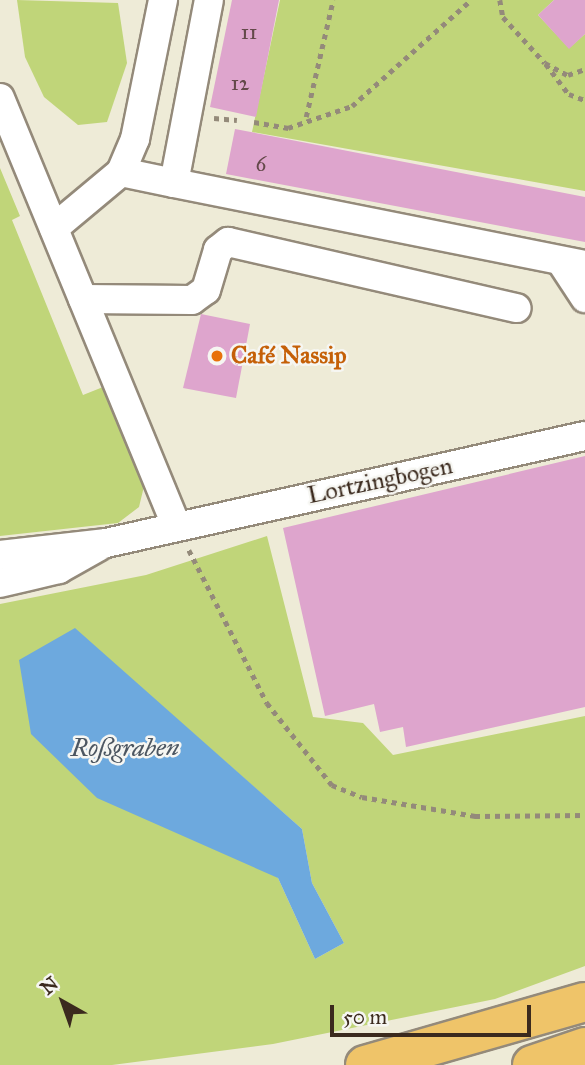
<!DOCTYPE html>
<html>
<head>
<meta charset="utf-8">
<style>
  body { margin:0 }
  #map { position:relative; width:585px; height:1065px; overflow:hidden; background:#eeebd7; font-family:"IM FELL Great Primer",serif }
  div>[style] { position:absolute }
  .green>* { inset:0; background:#c0d579 }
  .water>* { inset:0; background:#6da9de }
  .building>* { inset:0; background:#dea5cd }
  .path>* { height:4.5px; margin-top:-2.25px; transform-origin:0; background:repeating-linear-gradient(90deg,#948a7a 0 5px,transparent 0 10px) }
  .roads { filter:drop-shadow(2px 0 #948a7a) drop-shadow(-2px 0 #948a7a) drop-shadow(0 2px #948a7a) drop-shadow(0 -2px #948a7a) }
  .minor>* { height:28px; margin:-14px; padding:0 14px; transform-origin:14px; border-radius:14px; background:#fff }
  .highway>* { height:38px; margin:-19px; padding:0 19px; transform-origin:19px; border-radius:19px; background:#efc469 }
  .dots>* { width:19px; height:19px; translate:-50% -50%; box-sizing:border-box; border:4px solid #f6f6f2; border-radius:50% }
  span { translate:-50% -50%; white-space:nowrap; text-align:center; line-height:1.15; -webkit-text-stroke:5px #f6f6f2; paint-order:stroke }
  .number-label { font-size:21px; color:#64494a }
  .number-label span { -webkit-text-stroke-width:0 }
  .food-label { font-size:24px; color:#c56008; font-weight:700 }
  .left { translate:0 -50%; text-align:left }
  .street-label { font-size:24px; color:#3b2a1e }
  .water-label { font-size:26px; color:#4c5661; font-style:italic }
  .north { position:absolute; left:28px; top:967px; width:70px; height:70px; -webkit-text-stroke:5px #f6f6f2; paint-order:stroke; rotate:320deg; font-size:19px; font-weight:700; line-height:28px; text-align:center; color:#3b2a1e }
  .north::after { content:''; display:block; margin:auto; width:24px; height:32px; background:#3b2a1e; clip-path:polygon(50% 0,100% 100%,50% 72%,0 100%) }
  .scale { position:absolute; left:330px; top:1005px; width:201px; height:32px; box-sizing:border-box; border:4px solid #3b2a1e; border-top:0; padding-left:9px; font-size:21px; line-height:24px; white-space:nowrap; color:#3b2a1e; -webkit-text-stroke:5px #f6f6f2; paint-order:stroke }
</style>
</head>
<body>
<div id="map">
  <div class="green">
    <i style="clip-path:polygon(17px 0,118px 3px,127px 63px,107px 122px,78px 125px,44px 97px,25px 57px)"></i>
    <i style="clip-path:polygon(280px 0,554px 0,538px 15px,569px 48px,585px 34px,585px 191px,252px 132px)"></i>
    <i style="clip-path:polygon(0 168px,20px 216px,12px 220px,83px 395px,108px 385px,146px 478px,139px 507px,118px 523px,0 536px)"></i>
    <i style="clip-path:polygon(evenodd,267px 536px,313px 717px,363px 723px,393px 755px,585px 716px,585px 966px,495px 999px,273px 1044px,112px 1065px,0 1065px,0 604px,146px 575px,267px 536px,74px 629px,302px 829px,312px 883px,344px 943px,315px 959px,278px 878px,74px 629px)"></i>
  </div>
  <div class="water">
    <i style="clip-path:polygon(75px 628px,302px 829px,312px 883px,344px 943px,315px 959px,278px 878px,97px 798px,31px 734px,19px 660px)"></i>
  </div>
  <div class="building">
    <i style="clip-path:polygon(232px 0,279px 0,256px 117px,210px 107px)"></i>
    <i style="clip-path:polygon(554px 0,585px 0,585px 34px,569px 49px,538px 15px)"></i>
    <i style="clip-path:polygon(235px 129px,585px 197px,585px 242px,226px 174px)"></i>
    <i style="clip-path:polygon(201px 314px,250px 324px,236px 398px,183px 388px)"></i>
    <i style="clip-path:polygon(585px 456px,585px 707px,406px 747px,403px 727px,380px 732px,374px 704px,325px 716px,283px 528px)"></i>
  </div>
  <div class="path">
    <i style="left:500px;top:0;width:17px;rotate:80deg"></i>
    <i style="left:503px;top:17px;width:62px;rotate:47.6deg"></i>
    <i style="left:545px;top:63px;width:26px;rotate:28deg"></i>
    <i style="left:568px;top:75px;width:18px;rotate:-19deg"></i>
    <i style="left:546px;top:64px;width:38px;rotate:53deg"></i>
    <i style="left:569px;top:94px;width:17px;rotate:21deg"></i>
    <i style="left:306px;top:117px;width:120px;rotate:-77deg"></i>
    <i style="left:214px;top:118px;width:23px;rotate:5deg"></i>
    <i style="left:254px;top:122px;width:35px;rotate:10deg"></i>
    <i style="left:288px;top:128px;width:68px;rotate:-19deg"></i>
    <i style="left:352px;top:106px;width:159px;rotate:-41.7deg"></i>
    <i style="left:189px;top:550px;width:172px;rotate:63deg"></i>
    <i style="left:267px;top:703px;width:105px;rotate:51.6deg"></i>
    <i style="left:332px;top:785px;width:32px;rotate:22deg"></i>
    <i style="left:362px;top:797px;width:115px;rotate:9.5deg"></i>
    <i style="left:475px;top:816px;width:110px;rotate:-0.5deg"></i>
  </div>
  <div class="roads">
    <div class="minor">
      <i style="left:0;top:98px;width:461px;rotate:67.6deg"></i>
      <i style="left:121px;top:172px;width:54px;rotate:11.7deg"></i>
      <i style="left:174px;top:183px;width:186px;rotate:-79.2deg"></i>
      <i style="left:174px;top:183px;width:419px;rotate:11.3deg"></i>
      <i style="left:54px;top:228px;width:87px;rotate:-39.9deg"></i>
      <i style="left:121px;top:172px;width:36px;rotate:-67deg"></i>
      <i style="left:135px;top:139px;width:142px;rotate:-78.6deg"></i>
      <i style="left:562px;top:263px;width:42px;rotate:56.7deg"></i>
      <i style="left:83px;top:299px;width:109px;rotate:0.5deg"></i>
      <i style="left:192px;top:300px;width:17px;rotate:-36deg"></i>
      <i style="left:206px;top:290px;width:42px;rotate:-73.3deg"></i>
      <i style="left:218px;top:250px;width:13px;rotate:-39deg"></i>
      <i style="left:228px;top:242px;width:296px;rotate:12.9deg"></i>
      <i style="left:0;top:555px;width:107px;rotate:-6.5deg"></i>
      <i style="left:106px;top:543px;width:491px;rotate:-12.6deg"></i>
      <i style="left:0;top:583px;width:61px;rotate:-13.3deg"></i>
      <i style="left:59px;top:569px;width:45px;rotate:-29.4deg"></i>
    </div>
    <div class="highway">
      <i style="left:365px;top:1065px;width:229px;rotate:-16deg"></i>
      <i style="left:532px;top:1065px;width:56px;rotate:-18.8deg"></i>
    </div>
  </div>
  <div class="dots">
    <i style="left:217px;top:356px;background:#e8710a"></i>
  </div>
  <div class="number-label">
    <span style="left:249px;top:32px">11</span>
    <span style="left:240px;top:83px">12</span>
    <span style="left:261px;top:164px">6</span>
  </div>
  <div class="food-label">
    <span class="left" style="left:231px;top:356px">Café Nassip</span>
  </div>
  <div class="street-label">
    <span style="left:380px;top:481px;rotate:-12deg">Lortzingbogen</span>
  </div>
  <div class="water-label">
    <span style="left:125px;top:748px">Roßgraben</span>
  </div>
  <div class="north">N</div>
  <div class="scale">50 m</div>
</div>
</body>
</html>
